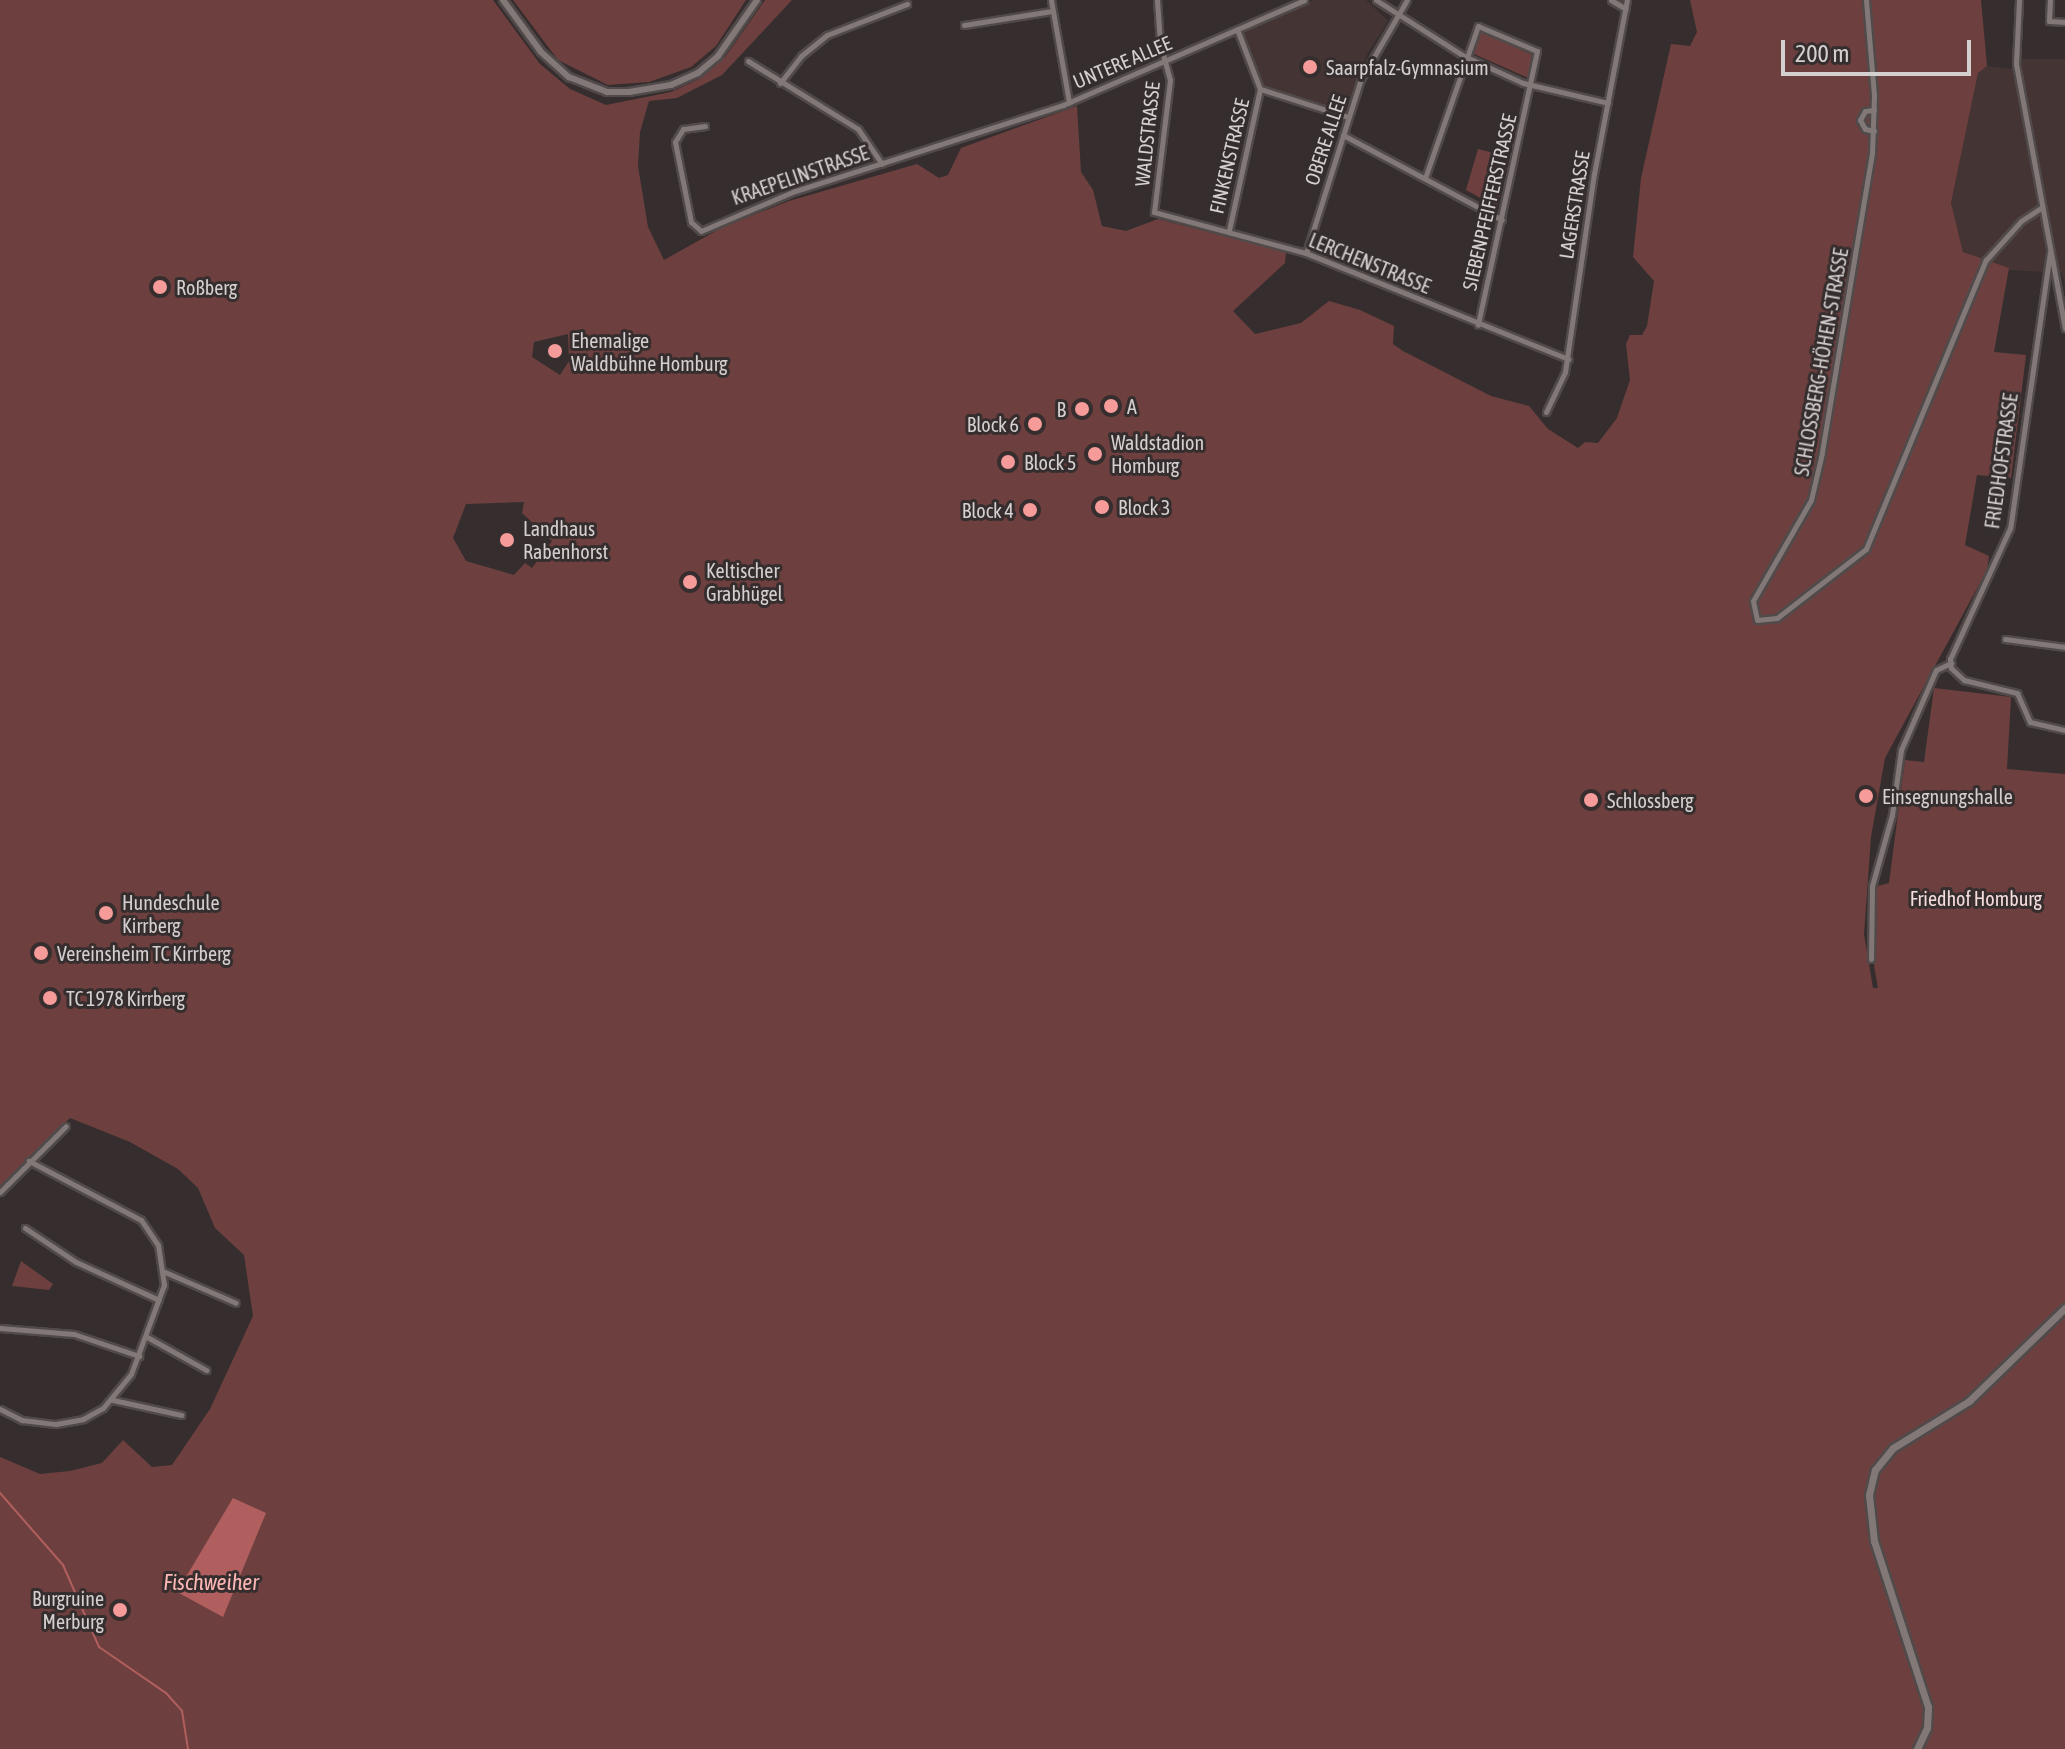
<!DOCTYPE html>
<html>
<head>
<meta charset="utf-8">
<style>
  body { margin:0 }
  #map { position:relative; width:2065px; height:1749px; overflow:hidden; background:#362e2e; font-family:"Asap Condensed",sans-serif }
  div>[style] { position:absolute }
  .built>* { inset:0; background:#443534 }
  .green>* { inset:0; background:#6d403f }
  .water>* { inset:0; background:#b05f5e }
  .stream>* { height:2px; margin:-1px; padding:0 1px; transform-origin:1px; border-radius:1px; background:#b05f5e }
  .roads { filter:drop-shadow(2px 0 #514a4a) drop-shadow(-2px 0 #514a4a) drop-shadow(0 2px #514a4a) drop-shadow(0 -2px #514a4a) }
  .minor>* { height:5px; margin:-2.5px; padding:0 2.5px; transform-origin:2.5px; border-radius:2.5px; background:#827878 }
  .tertiary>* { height:6px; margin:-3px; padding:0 3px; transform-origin:3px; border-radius:3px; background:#827878 }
  .secondary>* { height:7px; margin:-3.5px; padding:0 3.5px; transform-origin:3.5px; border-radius:3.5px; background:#827878 }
  .dots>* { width:22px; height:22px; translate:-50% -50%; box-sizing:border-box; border:4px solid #362e2e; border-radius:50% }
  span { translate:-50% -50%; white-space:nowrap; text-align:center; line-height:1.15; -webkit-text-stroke:6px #362e2e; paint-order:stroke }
  .street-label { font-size:20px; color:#d5d0d0 }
  .poi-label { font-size:20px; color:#d5d0d0 }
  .left { translate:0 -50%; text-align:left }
  .right { translate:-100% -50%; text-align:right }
  .park-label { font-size:20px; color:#f4dcdb }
  .water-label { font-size:22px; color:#fdb8b5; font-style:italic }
  .scale { position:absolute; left:1781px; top:40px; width:190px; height:36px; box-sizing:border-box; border:4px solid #d5d0d0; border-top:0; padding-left:10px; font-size:24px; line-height:28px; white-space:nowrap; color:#d5d0d0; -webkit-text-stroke:6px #362e2e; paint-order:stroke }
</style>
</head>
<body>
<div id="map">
  <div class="built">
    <i style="clip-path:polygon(1314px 0,1366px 0,1388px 21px,1367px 54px,1344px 113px,1265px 88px,1244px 32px)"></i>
    <i style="clip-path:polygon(2021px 59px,2065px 59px,2065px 284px,2062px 273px,2009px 270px,1963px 252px,1951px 203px,1978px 73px,1987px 66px,2021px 70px)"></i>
  </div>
  <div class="green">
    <i style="clip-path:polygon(evenodd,0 0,493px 0,540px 64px,570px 89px,606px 105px,671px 92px,701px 78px,725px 57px,765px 0,792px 0,722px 75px,677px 98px,649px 101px,640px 132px,638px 166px,648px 227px,664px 260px,723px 227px,789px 201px,917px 164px,939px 178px,948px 175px,961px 148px,1077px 106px,1081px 172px,1093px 190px,1102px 226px,1126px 231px,1158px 219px,1286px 252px,1285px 263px,1233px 311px,1255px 334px,1301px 323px,1329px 301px,1360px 310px,1394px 326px,1393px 344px,1403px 351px,1491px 396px,1529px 406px,1548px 429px,1578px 448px,1585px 442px,1598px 443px,1617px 418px,1630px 380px,1626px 344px,1630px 335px,1642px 335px,1647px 326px,1654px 281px,1633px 257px,1641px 178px,1671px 44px,1690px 46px,1697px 32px,1690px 0,1981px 0,1987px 66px,1978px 73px,1951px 203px,1963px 252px,2009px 268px,1994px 352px,2026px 355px,2011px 478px,1977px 475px,1965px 545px,1989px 556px,1987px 570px,1885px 758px,1871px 837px,1864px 934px,1873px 988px,1878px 988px,1871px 948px,1874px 887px,1889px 883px,1905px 760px,1924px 762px,1934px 688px,2011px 697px,2007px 769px,2065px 774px,2065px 1303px,2008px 1360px,2014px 1364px,2065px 1312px,2065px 1749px,0 1749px,0 1457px,40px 1474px,70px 1471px,102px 1463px,123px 1440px,152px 1467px,172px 1465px,210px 1409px,253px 1316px,244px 1255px,215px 1228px,198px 1188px,178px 1169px,130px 1142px,70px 1118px,0 1186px,0 0,568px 334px,569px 361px,560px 375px,532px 357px,534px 342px,568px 334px,0 0,524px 502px,522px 513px,552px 541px,532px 568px,525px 563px,514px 575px,466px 561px,453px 538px,466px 504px,524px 502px)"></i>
    <i style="clip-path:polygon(513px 0,746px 0,716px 46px,691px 67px,649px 82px,608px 85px,558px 60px)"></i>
    <i style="clip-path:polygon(1481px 31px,1532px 55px,1528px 78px,1474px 54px)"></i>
    <i style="clip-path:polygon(1478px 149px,1509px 157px,1497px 207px,1466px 190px)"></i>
    <i style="clip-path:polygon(21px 1261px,53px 1284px,49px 1290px,12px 1286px)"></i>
  </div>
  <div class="water">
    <i style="clip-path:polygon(233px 1498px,266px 1513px,223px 1617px,177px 1592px)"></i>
  </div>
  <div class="stream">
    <i style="left:0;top:1493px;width:96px;rotate:48.8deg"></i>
    <i style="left:63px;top:1565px;width:90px;rotate:66.3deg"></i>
    <i style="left:99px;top:1647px;width:81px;rotate:34.5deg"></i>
    <i style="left:166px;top:1693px;width:24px;rotate:48deg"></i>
    <i style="left:182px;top:1711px;width:38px;rotate:81deg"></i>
  </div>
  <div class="roads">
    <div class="minor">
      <i style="left:1051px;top:0;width:104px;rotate:80deg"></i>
      <i style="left:1157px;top:0;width:43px;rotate:86deg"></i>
      <i style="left:1160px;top:43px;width:38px;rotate:75deg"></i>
      <i style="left:1170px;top:80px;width:133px;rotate:96.9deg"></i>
      <i style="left:1154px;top:212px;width:157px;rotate:15.1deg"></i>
      <i style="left:1306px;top:253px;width:283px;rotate:22deg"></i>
      <i style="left:1376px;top:0;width:104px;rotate:32.5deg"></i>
      <i style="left:1464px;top:56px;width:65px;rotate:24.6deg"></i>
      <i style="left:1523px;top:83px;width:87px;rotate:13.2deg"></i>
      <i style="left:1611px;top:0;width:17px;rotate:31deg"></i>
      <i style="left:1866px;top:0;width:96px;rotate:85.2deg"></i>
      <i style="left:1874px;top:96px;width:57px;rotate:92deg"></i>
      <i style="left:1872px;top:153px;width:304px;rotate:99.5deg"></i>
      <i style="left:1822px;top:453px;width:48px;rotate:103.2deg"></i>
      <i style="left:1811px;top:500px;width:116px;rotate:119.9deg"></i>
      <i style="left:1753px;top:601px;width:19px;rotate:78deg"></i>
      <i style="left:1757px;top:620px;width:20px;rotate:-6deg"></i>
      <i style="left:1777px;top:618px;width:113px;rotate:-37.8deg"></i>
      <i style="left:1866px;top:549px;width:313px;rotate:-67.5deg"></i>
      <i style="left:1986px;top:260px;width:52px;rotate:-48.1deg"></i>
      <i style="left:2021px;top:221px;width:24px;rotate:-33deg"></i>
      <i style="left:2019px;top:0;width:64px;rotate:92.7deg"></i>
      <i style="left:2016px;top:64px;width:269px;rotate:79.5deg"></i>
      <i style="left:2050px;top:0;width:21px;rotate:93deg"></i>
      <i style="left:2049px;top:21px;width:16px;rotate:4deg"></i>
      <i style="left:964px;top:25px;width:89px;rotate:-9deg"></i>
      <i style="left:748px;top:61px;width:129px;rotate:31.7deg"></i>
      <i style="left:858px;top:129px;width:42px;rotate:55.6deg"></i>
      <i style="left:780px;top:83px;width:34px;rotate:-52deg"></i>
      <i style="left:801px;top:56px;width:33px;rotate:-39deg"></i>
      <i style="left:827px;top:35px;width:86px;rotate:-21.2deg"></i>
      <i style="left:1260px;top:89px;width:92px;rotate:17.7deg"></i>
      <i style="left:705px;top:126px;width:22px;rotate:172deg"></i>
      <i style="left:683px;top:129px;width:15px;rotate:122deg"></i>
      <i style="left:675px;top:142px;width:82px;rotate:78.7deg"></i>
      <i style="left:691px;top:222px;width:13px;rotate:42deg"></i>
      <i style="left:701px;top:231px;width:102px;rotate:-23.1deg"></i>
      <i style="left:795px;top:191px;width:281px;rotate:-17.8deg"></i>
      <i style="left:1063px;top:105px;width:263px;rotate:-23.5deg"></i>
      <i style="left:1874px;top:131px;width:9px;rotate:-167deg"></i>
      <i style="left:1865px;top:129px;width:10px;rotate:-119deg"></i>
      <i style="left:1860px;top:120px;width:10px;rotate:-61deg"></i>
      <i style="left:1865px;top:111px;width:9px;rotate:-6deg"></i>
      <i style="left:1343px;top:135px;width:180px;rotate:28.1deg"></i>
      <i style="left:1425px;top:178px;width:161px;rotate:-70.8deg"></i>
      <i style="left:1478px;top:26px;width:64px;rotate:23deg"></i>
      <i style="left:1537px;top:51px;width:280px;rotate:102.2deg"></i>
      <i style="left:1229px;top:230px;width:144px;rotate:-77.6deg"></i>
      <i style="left:1260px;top:89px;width:64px;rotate:-111deg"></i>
      <i style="left:2050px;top:252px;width:279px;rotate:98.2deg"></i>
      <i style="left:2010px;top:528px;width:144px;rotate:114.6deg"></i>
      <i style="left:1950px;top:659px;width:9px;rotate:84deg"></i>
      <i style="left:1951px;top:668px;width:18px;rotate:43deg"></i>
      <i style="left:1964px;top:680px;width:55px;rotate:13.8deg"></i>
      <i style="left:2017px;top:693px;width:32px;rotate:66deg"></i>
      <i style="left:2030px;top:722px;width:36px;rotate:13deg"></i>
      <i style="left:1306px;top:253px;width:182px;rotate:-72.5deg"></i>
      <i style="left:1361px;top:79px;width:91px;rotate:-59.8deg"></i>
      <i style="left:1546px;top:412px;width:44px;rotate:-64.6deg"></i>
      <i style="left:1565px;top:372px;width:200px;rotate:-81.7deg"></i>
      <i style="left:1594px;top:174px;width:177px;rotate:-79.3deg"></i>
      <i style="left:2005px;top:639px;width:61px;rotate:7.6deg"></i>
      <i style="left:1871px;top:959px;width:73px;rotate:-89.2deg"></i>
      <i style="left:1872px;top:886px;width:74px;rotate:-74.3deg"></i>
      <i style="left:1892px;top:815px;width:66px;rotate:-82.1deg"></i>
      <i style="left:1901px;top:750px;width:87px;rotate:-66.4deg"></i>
      <i style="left:1936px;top:670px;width:17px;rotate:-25deg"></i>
      <i style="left:0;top:1192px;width:93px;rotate:-45deg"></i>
      <i style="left:25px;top:1228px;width:61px;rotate:33.7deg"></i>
      <i style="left:76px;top:1262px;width:91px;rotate:24.6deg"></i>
      <i style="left:165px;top:1272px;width:77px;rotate:23.6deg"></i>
      <i style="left:0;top:1328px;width:74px;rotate:4.6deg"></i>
      <i style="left:74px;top:1334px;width:69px;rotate:18.7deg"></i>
      <i style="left:147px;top:1337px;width:68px;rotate:29.2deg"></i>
      <i style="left:113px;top:1400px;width:70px;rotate:12.4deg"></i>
      <i style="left:0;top:1409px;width:25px;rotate:27deg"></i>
      <i style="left:22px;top:1420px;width:34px;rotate:7deg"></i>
      <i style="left:56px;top:1424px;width:27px;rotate:-10deg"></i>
      <i style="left:83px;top:1419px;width:23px;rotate:-29deg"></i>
      <i style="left:103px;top:1408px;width:44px;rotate:-50.5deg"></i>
      <i style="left:131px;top:1374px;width:95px;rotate:-69.7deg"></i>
      <i style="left:164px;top:1285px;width:40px;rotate:-98.5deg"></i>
      <i style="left:158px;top:1245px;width:30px;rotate:-124deg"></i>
      <i style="left:141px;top:1220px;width:127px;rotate:-152.2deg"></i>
    </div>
    <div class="tertiary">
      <i style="left:503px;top:0;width:64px;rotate:53.8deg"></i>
      <i style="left:541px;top:52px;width:38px;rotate:42deg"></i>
      <i style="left:569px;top:77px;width:41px;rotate:21.5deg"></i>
      <i style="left:607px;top:92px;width:22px"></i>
      <i style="left:629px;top:92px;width:43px;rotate:-9.5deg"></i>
      <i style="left:671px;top:85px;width:30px;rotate:-24deg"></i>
      <i style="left:698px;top:73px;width:26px;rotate:-40deg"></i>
      <i style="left:718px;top:56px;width:68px;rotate:-55.1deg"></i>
    </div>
    <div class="secondary">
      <i style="left:1917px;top:1749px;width:23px;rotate:-65deg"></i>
      <i style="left:1927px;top:1728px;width:21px;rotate:-87deg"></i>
      <i style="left:1928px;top:1707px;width:175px;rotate:-108deg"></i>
      <i style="left:1874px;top:1541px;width:46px;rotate:-96.2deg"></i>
      <i style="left:1869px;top:1495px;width:26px;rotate:-77deg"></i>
      <i style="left:1875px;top:1470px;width:28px;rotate:-51deg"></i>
      <i style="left:1893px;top:1448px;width:89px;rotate:-31.7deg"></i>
      <i style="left:1969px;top:1401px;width:134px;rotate:-44.1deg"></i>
    </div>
  </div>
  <div class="dots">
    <i style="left:1310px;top:67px;background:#f59b99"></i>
    <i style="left:160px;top:287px;background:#f59b99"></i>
    <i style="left:555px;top:351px;background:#f59b99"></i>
    <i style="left:1111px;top:406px;background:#f59b99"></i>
    <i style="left:1082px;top:409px;background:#f59b99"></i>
    <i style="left:1035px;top:424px;background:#f59b99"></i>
    <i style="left:1095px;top:454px;background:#f59b99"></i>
    <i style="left:1008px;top:462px;background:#f59b99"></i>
    <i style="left:1102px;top:507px;background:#f59b99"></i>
    <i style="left:1030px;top:510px;background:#f59b99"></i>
    <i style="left:507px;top:540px;background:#f59b99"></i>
    <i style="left:690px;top:582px;background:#f59b99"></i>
    <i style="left:1866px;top:796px;background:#f59b99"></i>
    <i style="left:1591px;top:800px;background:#f59b99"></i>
    <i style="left:106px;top:913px;background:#f59b99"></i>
    <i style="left:41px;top:953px;background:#f59b99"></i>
    <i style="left:50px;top:998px;background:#f59b99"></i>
    <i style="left:120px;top:1610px;background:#f59b99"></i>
  </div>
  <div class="street-label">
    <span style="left:1122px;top:62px;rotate:-23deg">UNTERE ALLEE</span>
    <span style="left:1147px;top:134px;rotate:-84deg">WALDSTRASSE</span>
    <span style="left:1325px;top:140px;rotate:-72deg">OBERE ALLEE</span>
    <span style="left:1229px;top:156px;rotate:-77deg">FINKENSTRASSE</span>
    <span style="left:800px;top:175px;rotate:-19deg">KRAEPELINSTRASSE</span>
    <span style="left:1489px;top:202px;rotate:-77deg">SIEBENPFEIFFERSTRASSE</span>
    <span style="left:1574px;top:205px;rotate:-81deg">LAGERSTRASSE</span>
    <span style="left:1370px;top:263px;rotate:22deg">LERCHENSTRASSE</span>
    <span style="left:1821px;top:362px;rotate:-80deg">SCHLOSSBERG-HÖHEN-STRASSE</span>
    <span style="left:2001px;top:461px;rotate:-82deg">FRIEDHOFSTRASSE</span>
  </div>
  <div class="poi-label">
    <span class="left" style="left:1326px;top:67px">Saarpfalz-Gymnasium</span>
    <span class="left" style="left:176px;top:287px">Roßberg</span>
    <span class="left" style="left:571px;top:352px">Ehemalige<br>Waldbühne Homburg</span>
    <span class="left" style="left:1127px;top:406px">A</span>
    <span class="right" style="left:1066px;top:409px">B</span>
    <span class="right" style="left:1019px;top:424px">Block 6</span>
    <span class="left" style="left:1111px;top:454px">Waldstadion<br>Homburg</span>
    <span class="left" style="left:1024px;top:462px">Block 5</span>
    <span class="left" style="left:1118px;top:507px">Block 3</span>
    <span class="right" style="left:1014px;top:510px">Block 4</span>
    <span class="left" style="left:523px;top:540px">Landhaus<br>Rabenhorst</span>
    <span class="left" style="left:706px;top:582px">Keltischer<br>Grabhügel</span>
    <span class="left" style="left:1882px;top:796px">Einsegnungshalle</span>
    <span class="left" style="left:1607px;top:800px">Schlossberg</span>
    <span class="left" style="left:122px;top:914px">Hundeschule<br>Kirrberg</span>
    <span class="left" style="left:57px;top:953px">Vereinsheim TC Kirrberg</span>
    <span class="left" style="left:66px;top:998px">TC 1978 Kirrberg</span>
    <span class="right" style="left:104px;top:1610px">Burgruine<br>Merburg</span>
  </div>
  <div class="park-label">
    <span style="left:1976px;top:898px">Friedhof Homburg</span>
  </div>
  <div class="water-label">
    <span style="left:211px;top:1583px">Fischweiher</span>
  </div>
  <div class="scale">200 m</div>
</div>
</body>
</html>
